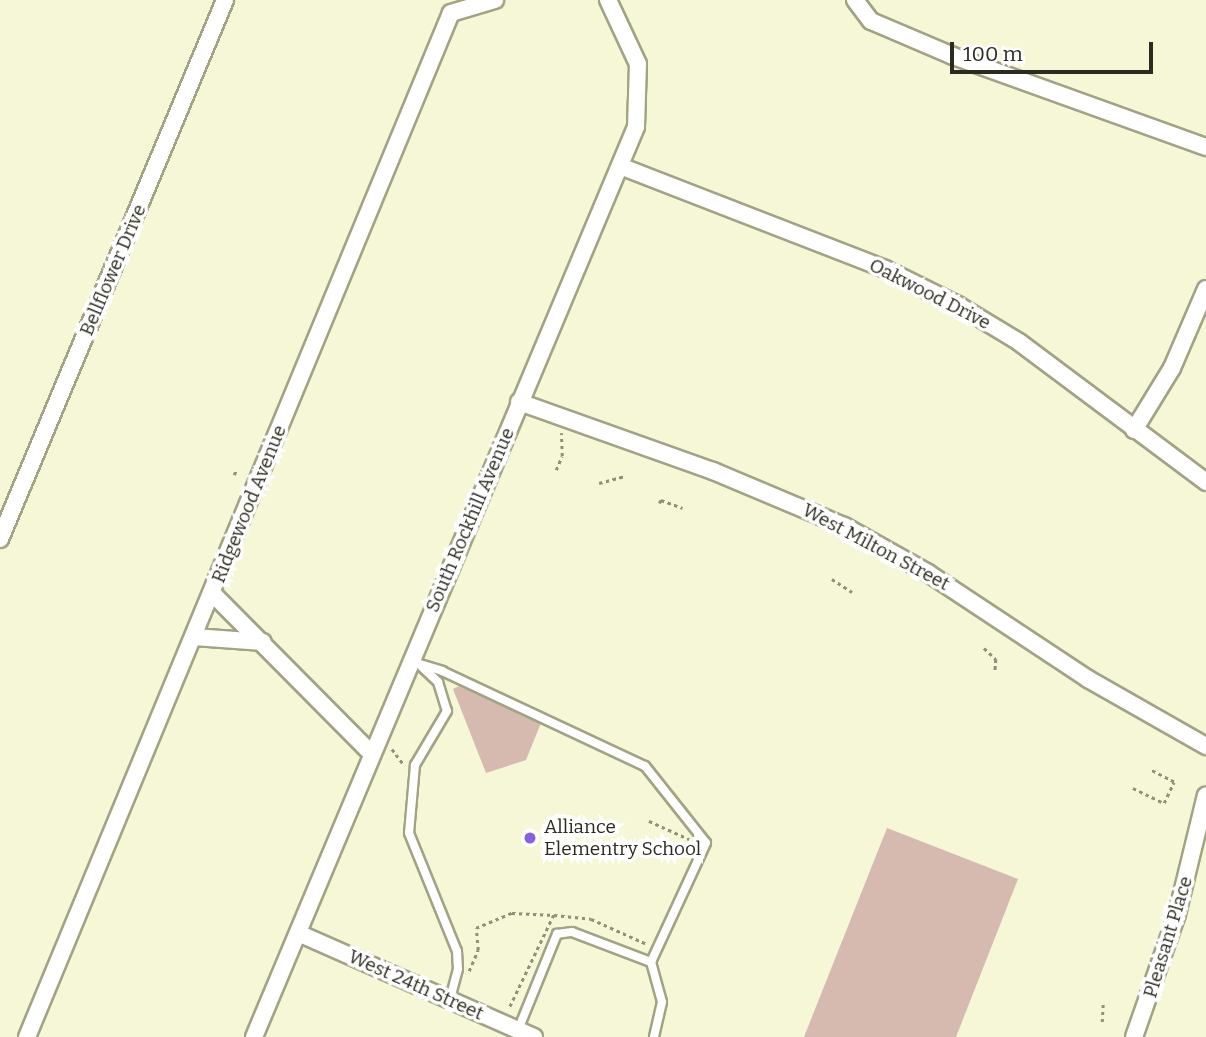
<!DOCTYPE html>
<html>
<head>
<meta charset="utf-8">
<style>
  body { margin:0 }
  #map { position:relative; width:1206px; height:1037px; overflow:hidden; background:#f5f7d6; font-family:Bitter,serif }
  div>[style] { position:absolute }
  .green>* { inset:0; background:#d6bab0 }
  .path>* { height:2.5px; margin-top:-1.25px; transform-origin:0; background:repeating-linear-gradient(90deg,#8f9079 0 3.5px,transparent 0 7px) }
  .roads { filter:drop-shadow(2px 0 #a2a385) drop-shadow(-2px 0 #a2a385) drop-shadow(0 2px #a2a385) drop-shadow(0 -2px #a2a385) }
  .lane>* { height:8px; margin:-4px; padding:0 4px; transform-origin:4px; border-radius:4px; background:#fff }
  .street>* { height:16px; margin:-8px; padding:0 8px; transform-origin:8px; border-radius:8px; background:#fff }
  .dots>* { width:19px; height:19px; translate:-50% -50%; box-sizing:border-box; border:4px solid #fff; border-radius:50% }
  span { translate:-50% -50%; white-space:nowrap; text-align:center; line-height:1.15; -webkit-text-stroke:7px #fff; paint-order:stroke }
  .street-label { font-size:19px; color:#2b2b1f }
  .poi-label { font-size:19px; color:#2b2b1f }
  .left { translate:0 -50%; text-align:left }
  .scale { position:absolute; left:950px; top:42px; width:203px; height:32px; box-sizing:border-box; border:4px solid #2b2b1f; border-top:0; padding-left:9px; font-size:21px; line-height:24px; white-space:nowrap; color:#2b2b1f; -webkit-text-stroke:5px #fff; paint-order:stroke }
</style>
</head>
<body>
<div id="map">
  <div class="green">
    <i style="clip-path:polygon(459px 686px,541px 723px,526px 760px,486px 773px,453px 689px)"></i>
    <i style="clip-path:polygon(887px 828px,1018px 879px,956px 1037px,804px 1037px)"></i>
  </div>
  <div class="path">
    <i style="left:556px;top:470px;width:15px;rotate:-67deg"></i>
    <i style="left:562px;top:456px;width:23px;rotate:-92deg"></i>
    <i style="left:234px;top:475px;width:5px;rotate:-68deg"></i>
    <i style="left:599px;top:483px;width:27px;rotate:-15deg"></i>
    <i style="left:659px;top:503px;width:4px;rotate:-56deg"></i>
    <i style="left:661px;top:500px;width:23px;rotate:20deg"></i>
    <i style="left:832px;top:579px;width:24px;rotate:33deg"></i>
    <i style="left:984px;top:648px;width:16px;rotate:43deg"></i>
    <i style="left:996px;top:659px;width:13px;rotate:94deg"></i>
    <i style="left:392px;top:749px;width:21px;rotate:53deg"></i>
    <i style="left:1133px;top:788px;width:34px;rotate:26deg"></i>
    <i style="left:1164px;top:803px;width:23px;rotate:-65deg"></i>
    <i style="left:1174px;top:782px;width:27px;rotate:-153deg"></i>
    <i style="left:649px;top:821px;width:44px;rotate:24.2deg"></i>
    <i style="left:554px;top:915px;width:37px;rotate:6deg"></i>
    <i style="left:591px;top:919px;width:61px;rotate:24.1deg"></i>
    <i style="left:469px;top:971px;width:23px;rotate:-67deg"></i>
    <i style="left:478px;top:950px;width:22px;rotate:-95deg"></i>
    <i style="left:476px;top:928px;width:39px;rotate:-23deg"></i>
    <i style="left:512px;top:913px;width:42px;rotate:2.7deg"></i>
    <i style="left:554px;top:915px;width:102px;rotate:115.6deg"></i>
    <i style="left:1102px;top:1022px;width:19px;rotate:-87deg"></i>
  </div>
  <div class="roads">
    <div class="lane">
      <i style="left:410px;top:661px;width:34px;rotate:17deg"></i>
      <i style="left:442px;top:671px;width:224px;rotate:25.1deg"></i>
      <i style="left:645px;top:766px;width:98px;rotate:51.6deg"></i>
      <i style="left:706px;top:843px;width:131px;rotate:114.8deg"></i>
      <i style="left:422px;top:667px;width:22px;rotate:43deg"></i>
      <i style="left:438px;top:682px;width:30px;rotate:73deg"></i>
      <i style="left:447px;top:711px;width:63px;rotate:120.7deg"></i>
      <i style="left:415px;top:765px;width:68px;rotate:95deg"></i>
      <i style="left:409px;top:833px;width:127px;rotate:67.9deg"></i>
      <i style="left:457px;top:951px;width:18px;rotate:87deg"></i>
      <i style="left:458px;top:969px;width:31px;rotate:105deg"></i>
      <i style="left:518px;top:1030px;width:104px;rotate:-67.9deg"></i>
      <i style="left:557px;top:934px;width:15px;rotate:-8deg"></i>
      <i style="left:572px;top:932px;width:85px;rotate:20.8deg"></i>
      <i style="left:651px;top:962px;width:41px;rotate:74.6deg"></i>
      <i style="left:662px;top:1002px;width:36px;rotate:103deg"></i>
    </div>
    <div class="street">
      <i style="left:855px;top:0;width:26px;rotate:53deg"></i>
      <i style="left:871px;top:21px;width:89px;rotate:23.1deg"></i>
      <i style="left:953px;top:56px;width:269px;rotate:19.8deg"></i>
      <i style="left:451px;top:13px;width:46px;rotate:-16.5deg"></i>
      <i style="left:620px;top:166px;width:284px;rotate:21.2deg"></i>
      <i style="left:885px;top:269px;width:81px;rotate:26.3deg"></i>
      <i style="left:958px;top:305px;width:71px;rotate:31.2deg"></i>
      <i style="left:1019px;top:342px;width:234px;rotate:36.8deg"></i>
      <i style="left:519px;top:402px;width:206px;rotate:19.6deg"></i>
      <i style="left:713px;top:471px;width:142px;rotate:22.8deg"></i>
      <i style="left:844px;top:526px;width:96px;rotate:29.2deg"></i>
      <i style="left:928px;top:573px;width:192px;rotate:33.5deg"></i>
      <i style="left:1088px;top:679px;width:136px;rotate:29.6deg"></i>
      <i style="left:1134px;top:430px;width:73px;rotate:-58.5deg"></i>
      <i style="left:1172px;top:368px;width:86px;rotate:-66.7deg"></i>
      <i style="left:0;top:539px;width:584px;rotate:-67.34deg"></i>
      <i style="left:212px;top:593px;width:227px;rotate:45.2deg"></i>
      <i style="left:194px;top:637px;width:69px;rotate:4.1deg"></i>
      <i style="left:298px;top:933px;width:258px;rotate:23.8deg"></i>
      <i style="left:27px;top:1037px;width:1108px;rotate:-67.51deg"></i>
      <i style="left:254px;top:1037px;width:987px;rotate:-67.23deg"></i>
      <i style="left:636px;top:127px;width:63px;rotate:-88.2deg"></i>
      <i style="left:638px;top:64px;width:71px;rotate:-115.1deg"></i>
      <i style="left:1134px;top:1037px;width:130px;rotate:-70.7deg"></i>
      <i style="left:1177px;top:914px;width:122px;rotate:-76.3deg"></i>
    </div>
  </div>
  <div class="dots">
    <i style="left:530px;top:838px;background:#8861dc"></i>
  </div>
  <div class="street-label">
    <span style="left:113px;top:270px;rotate:-67deg">Bellflower Drive</span>
    <span style="left:930px;top:294px;rotate:27deg">Oakwood Drive</span>
    <span style="left:249px;top:504px;rotate:-68deg">Ridgewood Avenue</span>
    <span style="left:470px;top:520px;rotate:-67deg">South Rockhill Avenue</span>
    <span style="left:876px;top:547px;rotate:28deg">West Milton Street</span>
    <span style="left:1168px;top:937px;rotate:-73deg">Pleasant Place</span>
    <span style="left:416px;top:985px;rotate:24deg">West 24th Street</span>
  </div>
  <div class="poi-label">
    <span class="left" style="left:544px;top:838px">Alliance<br>Elementry School</span>
  </div>
  <div class="scale">100 m</div>
</div>
</body>
</html>
